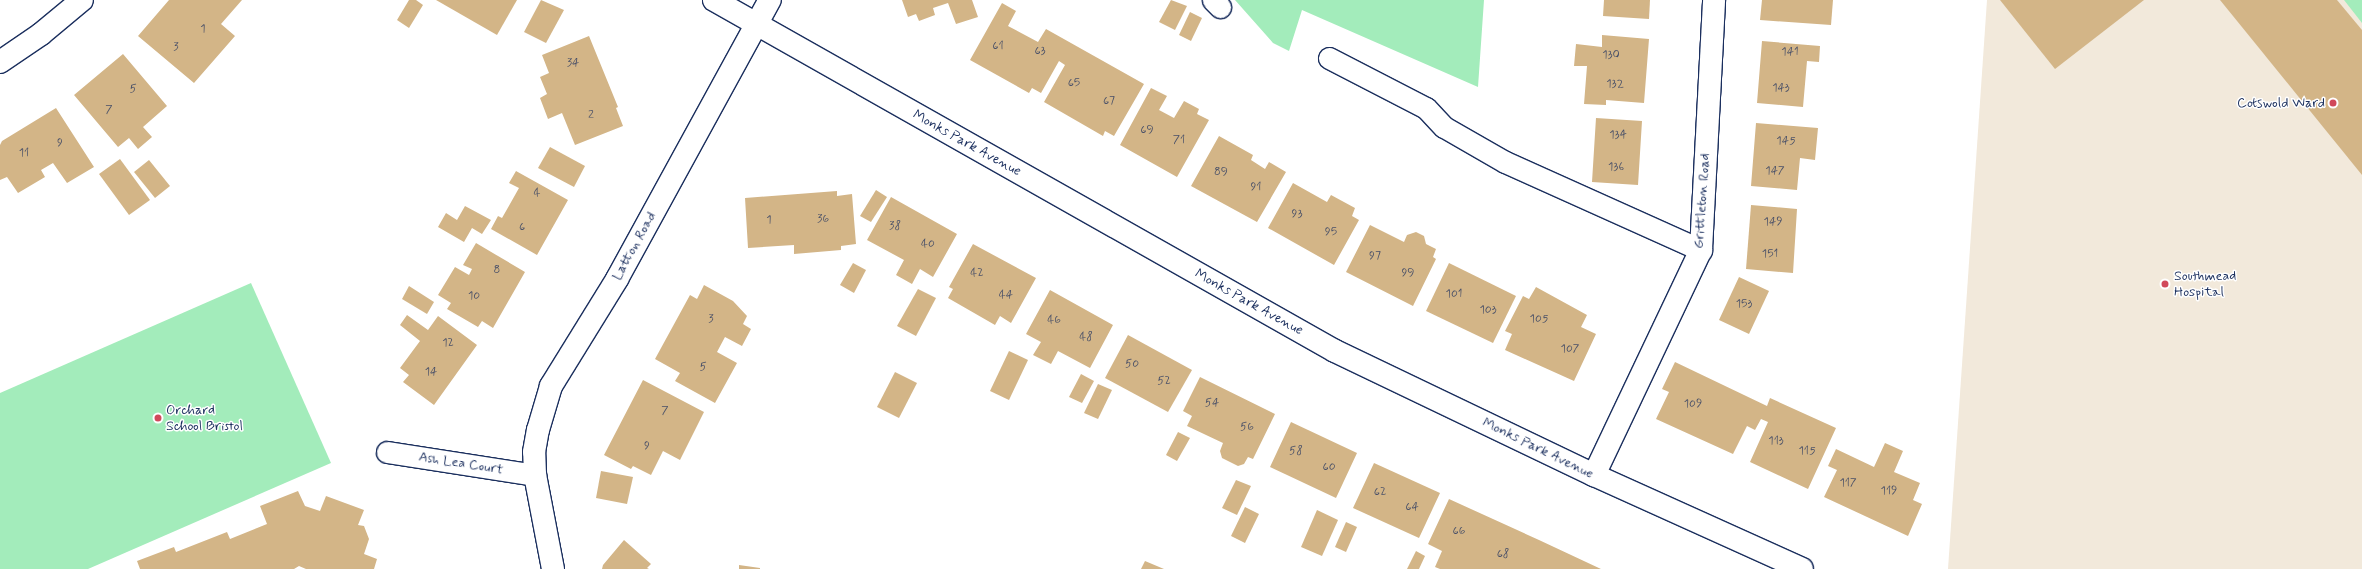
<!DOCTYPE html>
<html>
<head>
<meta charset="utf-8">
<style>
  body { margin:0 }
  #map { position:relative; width:2362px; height:569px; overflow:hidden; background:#fff; font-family:Mynerve,sans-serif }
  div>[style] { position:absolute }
  .built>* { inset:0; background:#f2e9db }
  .green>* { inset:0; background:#a3ecbb }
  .building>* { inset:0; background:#d3b587 }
  .roads { filter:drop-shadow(1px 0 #1b2f5e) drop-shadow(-1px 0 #1b2f5e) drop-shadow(0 1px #1b2f5e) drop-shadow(0 -1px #1b2f5e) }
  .service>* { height:21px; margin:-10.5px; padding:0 10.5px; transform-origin:10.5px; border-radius:10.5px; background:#fff }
  .minor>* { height:22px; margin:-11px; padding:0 11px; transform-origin:11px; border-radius:11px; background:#fff }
  .tertiary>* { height:22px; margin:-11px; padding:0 11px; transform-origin:11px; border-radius:11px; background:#fff }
  .dots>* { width:11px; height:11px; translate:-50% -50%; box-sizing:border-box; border:2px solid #fff; border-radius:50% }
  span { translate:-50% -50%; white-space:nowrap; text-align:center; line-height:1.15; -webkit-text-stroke:3px #fff; paint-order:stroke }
  .number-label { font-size:12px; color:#495068 }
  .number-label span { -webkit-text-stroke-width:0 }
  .poi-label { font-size:14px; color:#1b2f5e }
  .right { translate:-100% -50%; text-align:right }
  .left { translate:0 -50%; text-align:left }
  .street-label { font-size:14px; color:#1b2f5e }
</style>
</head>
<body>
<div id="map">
  <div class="built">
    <i style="clip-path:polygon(1987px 0,2362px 0,2362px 569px,1948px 569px)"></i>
  </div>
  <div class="green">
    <i style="clip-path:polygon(1235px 0,1484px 0,1478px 87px,1302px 10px,1289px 51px,1273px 43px)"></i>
    <i style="clip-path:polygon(2344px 0,2362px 0,2362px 23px)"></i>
    <i style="clip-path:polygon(251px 283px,331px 463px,88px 569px,0 569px,0 393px)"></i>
  </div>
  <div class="building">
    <i style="clip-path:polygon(169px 0,242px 0,221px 24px,235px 36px,194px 83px,138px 36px)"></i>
    <i style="clip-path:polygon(409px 0,416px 0,423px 5px,409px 28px,397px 20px)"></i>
    <i style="clip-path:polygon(436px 0,517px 0,497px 35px)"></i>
    <i style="clip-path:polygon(541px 0,564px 10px,546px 43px,524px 32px)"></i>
    <i style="clip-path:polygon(902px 0,972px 0,978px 17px,956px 24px,948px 3px,933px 8px,935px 15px,919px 21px,916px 14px,908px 17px)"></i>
    <i style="clip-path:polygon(1171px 0,1187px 6px,1175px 30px,1159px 22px)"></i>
    <i style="clip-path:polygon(1604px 0,1650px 0,1649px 19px,1603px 16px)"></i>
    <i style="clip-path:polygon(1762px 0,1833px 0,1831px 25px,1760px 20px)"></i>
    <i style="clip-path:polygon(2000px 0,2144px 0,2055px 69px)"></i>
    <i style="clip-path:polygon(2220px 0,2337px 0,2362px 30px,2362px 175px)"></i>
    <i style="clip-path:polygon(1002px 3px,1016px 11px,1008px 26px,1038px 42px,1046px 29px,1144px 84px,1114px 136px,1105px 131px,1103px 136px,1044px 102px,1065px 65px,1059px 61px,1041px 93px,1032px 88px,1029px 93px,970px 60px)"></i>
    <i style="clip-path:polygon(1190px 12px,1202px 18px,1191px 41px,1179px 35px)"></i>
    <i style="clip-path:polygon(1602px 35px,1649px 39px,1644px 103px,1606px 100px,1606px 105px,1584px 104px,1587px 66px,1574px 66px,1576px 44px,1602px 47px)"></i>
    <i style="clip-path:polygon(589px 36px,618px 107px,616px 108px,623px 126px,575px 145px,562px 113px,548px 119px,540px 98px,547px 94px,540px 77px,549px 73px,542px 55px)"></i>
    <i style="clip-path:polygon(1762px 41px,1820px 46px,1819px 62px,1807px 61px,1803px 107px,1757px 103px)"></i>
    <i style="clip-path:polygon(123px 54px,167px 106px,143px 127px,152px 137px,138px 149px,129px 138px,118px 147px,74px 95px)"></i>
    <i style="clip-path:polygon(1151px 88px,1167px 96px,1159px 110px,1174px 118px,1184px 101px,1199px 109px,1197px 114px,1209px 120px,1177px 177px,1120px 145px)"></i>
    <i style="clip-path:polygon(56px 108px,94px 167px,67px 183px,53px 163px,41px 170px,45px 177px,18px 193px,7px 177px,0 180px,0 145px,2px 141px)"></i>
    <i style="clip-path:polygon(1596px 118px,1642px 121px,1638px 185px,1592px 182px)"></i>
    <i style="clip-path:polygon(1756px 123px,1818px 128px,1815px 160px,1800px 158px,1797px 190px,1751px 186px)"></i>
    <i style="clip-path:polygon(1219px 136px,1253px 155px,1251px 160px,1265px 169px,1269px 162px,1286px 172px,1257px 222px,1191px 186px)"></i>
    <i style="clip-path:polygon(550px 147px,585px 166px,574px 187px,538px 168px)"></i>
    <i style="clip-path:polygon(120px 159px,150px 200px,129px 215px,99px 174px)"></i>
    <i style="clip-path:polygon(149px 160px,170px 186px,155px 198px,134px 172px)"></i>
    <i style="clip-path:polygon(516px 171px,568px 200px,537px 255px,491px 229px,498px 216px,502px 218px,519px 188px,509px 183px)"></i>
    <i style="clip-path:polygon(1293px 183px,1327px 202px,1331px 195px,1355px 208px,1352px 216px,1359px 220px,1334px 265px,1268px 228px)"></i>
    <i style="clip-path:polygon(876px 190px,887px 197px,871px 222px,860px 216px)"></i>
    <i style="clip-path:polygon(837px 191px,837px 196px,852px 194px,856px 244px,841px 246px,841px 250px,794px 254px,794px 245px,748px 248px,745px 198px)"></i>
    <i style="clip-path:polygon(891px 197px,957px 234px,933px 277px,920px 269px,912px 284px,896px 275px,904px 260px,867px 240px)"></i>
    <i style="clip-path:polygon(1751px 205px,1797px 209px,1793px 273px,1746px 269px)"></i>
    <i style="clip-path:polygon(465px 206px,491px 220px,482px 234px,472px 228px,464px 242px,438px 227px,446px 213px,457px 220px)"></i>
    <i style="clip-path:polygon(1370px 225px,1404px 242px,1407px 235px,1416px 232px,1424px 236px,1426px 244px,1436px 249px,1433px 257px,1436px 259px,1413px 306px,1346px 272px)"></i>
    <i style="clip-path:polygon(476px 243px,525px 272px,493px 328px,482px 321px,478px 327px,447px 309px,451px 303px,438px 295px,455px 267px,469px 275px,472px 269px,463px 265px)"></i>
    <i style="clip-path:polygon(973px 244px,1036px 278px,1011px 323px,1000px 316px,995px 325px,948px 298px,953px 289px,949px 287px)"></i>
    <i style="clip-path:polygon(853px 263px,866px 270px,854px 293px,840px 285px)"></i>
    <i style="clip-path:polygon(1449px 263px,1516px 296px,1493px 343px,1426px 311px)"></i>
    <i style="clip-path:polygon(1739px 277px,1769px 291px,1749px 334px,1719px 320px)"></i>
    <i style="clip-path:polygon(704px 285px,733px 301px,747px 316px,743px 324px,751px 329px,742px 346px,725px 337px,717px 352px,737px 363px,715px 403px,675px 381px,680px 373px,655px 359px,690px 295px,697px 299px)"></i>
    <i style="clip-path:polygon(409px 286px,434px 302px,427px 314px,402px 299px)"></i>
    <i style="clip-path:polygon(1536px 287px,1587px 315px,1581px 327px,1596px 334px,1574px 381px,1505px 350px,1512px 334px,1505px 331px,1523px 296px,1529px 299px)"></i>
    <i style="clip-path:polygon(918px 289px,936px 298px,916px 336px,897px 326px)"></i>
    <i style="clip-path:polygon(1050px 290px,1113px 325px,1090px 368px,1058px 351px,1051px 364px,1033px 355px,1041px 342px,1026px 334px)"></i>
    <i style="clip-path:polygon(407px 315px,428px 330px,438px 316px,477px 345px,434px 405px,403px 382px,409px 375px,400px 368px,420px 341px,400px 325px)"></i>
    <i style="clip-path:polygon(1128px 335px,1192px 370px,1168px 412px,1105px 378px)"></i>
    <i style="clip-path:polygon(1009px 351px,1028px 360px,1009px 400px,990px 391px)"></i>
    <i style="clip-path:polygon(1675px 362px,1767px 406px,1770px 398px,1836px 428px,1808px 489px,1750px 462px,1768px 422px,1761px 419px,1755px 430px,1747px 426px,1733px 454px,1656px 419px,1669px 392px,1662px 389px)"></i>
    <i style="clip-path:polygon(895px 372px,917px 383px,899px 418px,877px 407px)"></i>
    <i style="clip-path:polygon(1081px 374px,1094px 381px,1082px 403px,1069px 397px)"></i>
    <i style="clip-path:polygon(1200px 377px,1275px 414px,1253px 459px,1248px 457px,1244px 464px,1238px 466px,1222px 458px,1220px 451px,1223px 443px,1187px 426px,1192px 416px,1183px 411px)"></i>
    <i style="clip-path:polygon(643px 380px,704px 412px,680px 460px,663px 451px,651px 475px,633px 466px,631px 469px,604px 455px)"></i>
    <i style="clip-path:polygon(1098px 384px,1112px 390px,1098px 419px,1084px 413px)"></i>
    <i style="clip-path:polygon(1291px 422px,1357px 453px,1336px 498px,1270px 467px)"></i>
    <i style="clip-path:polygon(1178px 432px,1190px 438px,1177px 461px,1166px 455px)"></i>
    <i style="clip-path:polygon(1885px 443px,1903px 451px,1894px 472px,1920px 483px,1913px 500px,1922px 504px,1908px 536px,1824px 497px,1837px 470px,1828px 466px,1836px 449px,1874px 467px)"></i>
    <i style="clip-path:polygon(1374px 463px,1440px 493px,1419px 538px,1353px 508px)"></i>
    <i style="clip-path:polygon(601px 471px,633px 477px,627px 504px,596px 498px)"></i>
    <i style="clip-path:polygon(1236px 480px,1251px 486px,1237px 515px,1222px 508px)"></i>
    <i style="clip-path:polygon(298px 491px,305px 506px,320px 511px,326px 496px,364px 510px,358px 525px,364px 526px,369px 539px,364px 554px,377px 559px,374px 569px,306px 569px,299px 566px,294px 569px,140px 569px,137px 561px,174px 547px,176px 552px,227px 532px,230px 539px,267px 524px,260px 506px)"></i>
    <i style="clip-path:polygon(1449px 499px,1539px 540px,1601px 569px,1440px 569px,1435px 567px,1442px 551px,1428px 544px)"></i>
    <i style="clip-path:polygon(1245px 507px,1259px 514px,1245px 543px,1231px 536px)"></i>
    <i style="clip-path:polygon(1317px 510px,1338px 520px,1322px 556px,1301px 547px)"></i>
    <i style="clip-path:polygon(1346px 522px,1357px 527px,1346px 552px,1335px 547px)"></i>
    <i style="clip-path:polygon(624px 540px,651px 564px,647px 568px,649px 569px,602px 569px,603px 565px)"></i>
    <i style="clip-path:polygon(1416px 551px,1425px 556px,1419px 569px,1407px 569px)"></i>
    <i style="clip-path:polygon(1145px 561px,1164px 569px,1141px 569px)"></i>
    <i style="clip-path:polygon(739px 565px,760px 568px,760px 569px,739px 569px)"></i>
  </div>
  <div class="roads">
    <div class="service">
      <i style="left:1213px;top:0;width:10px;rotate:45deg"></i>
      <i style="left:1329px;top:58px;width:109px;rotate:27.3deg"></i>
      <i style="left:1426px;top:108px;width:26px;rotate:47deg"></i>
      <i style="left:1444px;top:127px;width:70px;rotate:29.8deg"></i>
      <i style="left:1505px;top:162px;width:215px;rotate:24.2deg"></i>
      <i style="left:387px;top:452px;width:150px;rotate:8.8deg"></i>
    </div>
    <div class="minor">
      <i style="left:0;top:62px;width:50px;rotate:-34.3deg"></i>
      <i style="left:41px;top:34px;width:53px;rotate:-39.7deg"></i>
      <i style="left:1594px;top:475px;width:249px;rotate:-64.6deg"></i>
      <i style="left:1701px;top:250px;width:250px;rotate:-87deg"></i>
      <i style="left:553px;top:569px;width:96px;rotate:-100.8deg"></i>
      <i style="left:535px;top:475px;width:23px;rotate:-92deg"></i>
      <i style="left:534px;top:452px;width:22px;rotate:-80deg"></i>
      <i style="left:538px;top:430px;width:46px;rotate:-73.5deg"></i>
      <i style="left:551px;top:386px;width:126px;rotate:-58.3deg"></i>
      <i style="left:617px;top:279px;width:318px;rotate:-61.3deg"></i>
    </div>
    <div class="tertiary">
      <i style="left:714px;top:0;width:713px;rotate:29.48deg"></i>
      <i style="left:1335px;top:351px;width:287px;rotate:25.6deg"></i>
      <i style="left:1594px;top:475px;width:228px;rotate:24.3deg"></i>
    </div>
  </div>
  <div class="dots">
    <i style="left:2333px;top:103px;background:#d1495b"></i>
    <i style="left:2165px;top:284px;background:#d1495b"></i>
    <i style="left:158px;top:418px;background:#d1495b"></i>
  </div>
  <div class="number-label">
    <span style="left:203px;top:30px">1</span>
    <span style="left:998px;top:47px">61</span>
    <span style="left:176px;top:48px">3</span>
    <span style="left:1040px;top:52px">63</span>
    <span style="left:1790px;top:53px">141</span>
    <span style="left:1611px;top:56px">130</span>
    <span style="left:573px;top:64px">34</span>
    <span style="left:1074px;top:84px">65</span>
    <span style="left:1615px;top:85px">132</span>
    <span style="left:1781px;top:89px">143</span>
    <span style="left:133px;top:90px">5</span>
    <span style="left:1109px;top:102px">67</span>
    <span style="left:109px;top:111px">7</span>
    <span style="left:591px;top:116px">2</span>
    <span style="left:1147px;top:131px">69</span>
    <span style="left:1618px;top:136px">134</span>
    <span style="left:1179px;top:141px">71</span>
    <span style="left:1786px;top:142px">145</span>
    <span style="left:60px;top:144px">9</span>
    <span style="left:24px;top:154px">11</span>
    <span style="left:1616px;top:168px">136</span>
    <span style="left:1775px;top:172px">147</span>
    <span style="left:1221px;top:173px">89</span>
    <span style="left:1256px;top:188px">91</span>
    <span style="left:537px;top:194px">4</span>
    <span style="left:1297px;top:215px">93</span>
    <span style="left:823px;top:220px">36</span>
    <span style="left:769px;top:221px">1</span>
    <span style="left:1773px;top:223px">149</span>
    <span style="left:895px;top:227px">38</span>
    <span style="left:522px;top:228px">6</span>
    <span style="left:1331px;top:233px">95</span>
    <span style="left:928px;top:245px">40</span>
    <span style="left:1770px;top:255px">151</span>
    <span style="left:1375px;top:257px">97</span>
    <span style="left:497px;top:271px">8</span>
    <span style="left:977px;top:274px">42</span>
    <span style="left:1408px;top:274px">99</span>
    <span style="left:1454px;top:295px">101</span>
    <span style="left:1006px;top:296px">44</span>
    <span style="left:474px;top:297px">10</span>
    <span style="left:1744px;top:305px">153</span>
    <span style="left:1488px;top:311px">103</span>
    <span style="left:711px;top:320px">3</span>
    <span style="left:1539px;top:320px">105</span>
    <span style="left:1054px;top:321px">46</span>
    <span style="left:1086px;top:338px">48</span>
    <span style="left:448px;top:344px">12</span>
    <span style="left:1570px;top:350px">107</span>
    <span style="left:1132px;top:365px">50</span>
    <span style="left:703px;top:368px">5</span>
    <span style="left:431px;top:373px">14</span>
    <span style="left:1164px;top:382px">52</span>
    <span style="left:1212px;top:404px">54</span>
    <span style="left:1693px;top:405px">109</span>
    <span style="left:665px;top:412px">7</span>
    <span style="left:1247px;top:428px">56</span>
    <span style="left:1776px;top:442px">113</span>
    <span style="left:647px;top:447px">9</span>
    <span style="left:1296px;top:452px">58</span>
    <span style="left:1807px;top:452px">115</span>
    <span style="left:1329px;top:468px">60</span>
    <span style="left:1848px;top:484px">117</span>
    <span style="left:1889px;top:492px">119</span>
    <span style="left:1380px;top:493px">62</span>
    <span style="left:1412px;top:508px">64</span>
    <span style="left:1459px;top:532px">66</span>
    <span style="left:1503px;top:555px">68</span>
  </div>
  <div class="poi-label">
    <span class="right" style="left:2325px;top:103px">Cotswold Ward</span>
    <span class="left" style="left:2174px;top:284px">Southmead<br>Hospital</span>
    <span class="left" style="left:166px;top:418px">Orchard<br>School Bristol</span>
  </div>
  <div class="street-label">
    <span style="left:967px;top:143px;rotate:29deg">Monks Park Avenue</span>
    <span style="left:1702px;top:201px;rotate:-86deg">Grittleton Road</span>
    <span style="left:634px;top:246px;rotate:-61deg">Latton Road</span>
    <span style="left:1249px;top:302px;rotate:29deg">Monks Park Avenue</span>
    <span style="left:1538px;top:448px;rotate:26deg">Monks Park Avenue</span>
    <span style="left:461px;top:463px;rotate:9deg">Ash Lea Court</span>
  </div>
</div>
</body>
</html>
